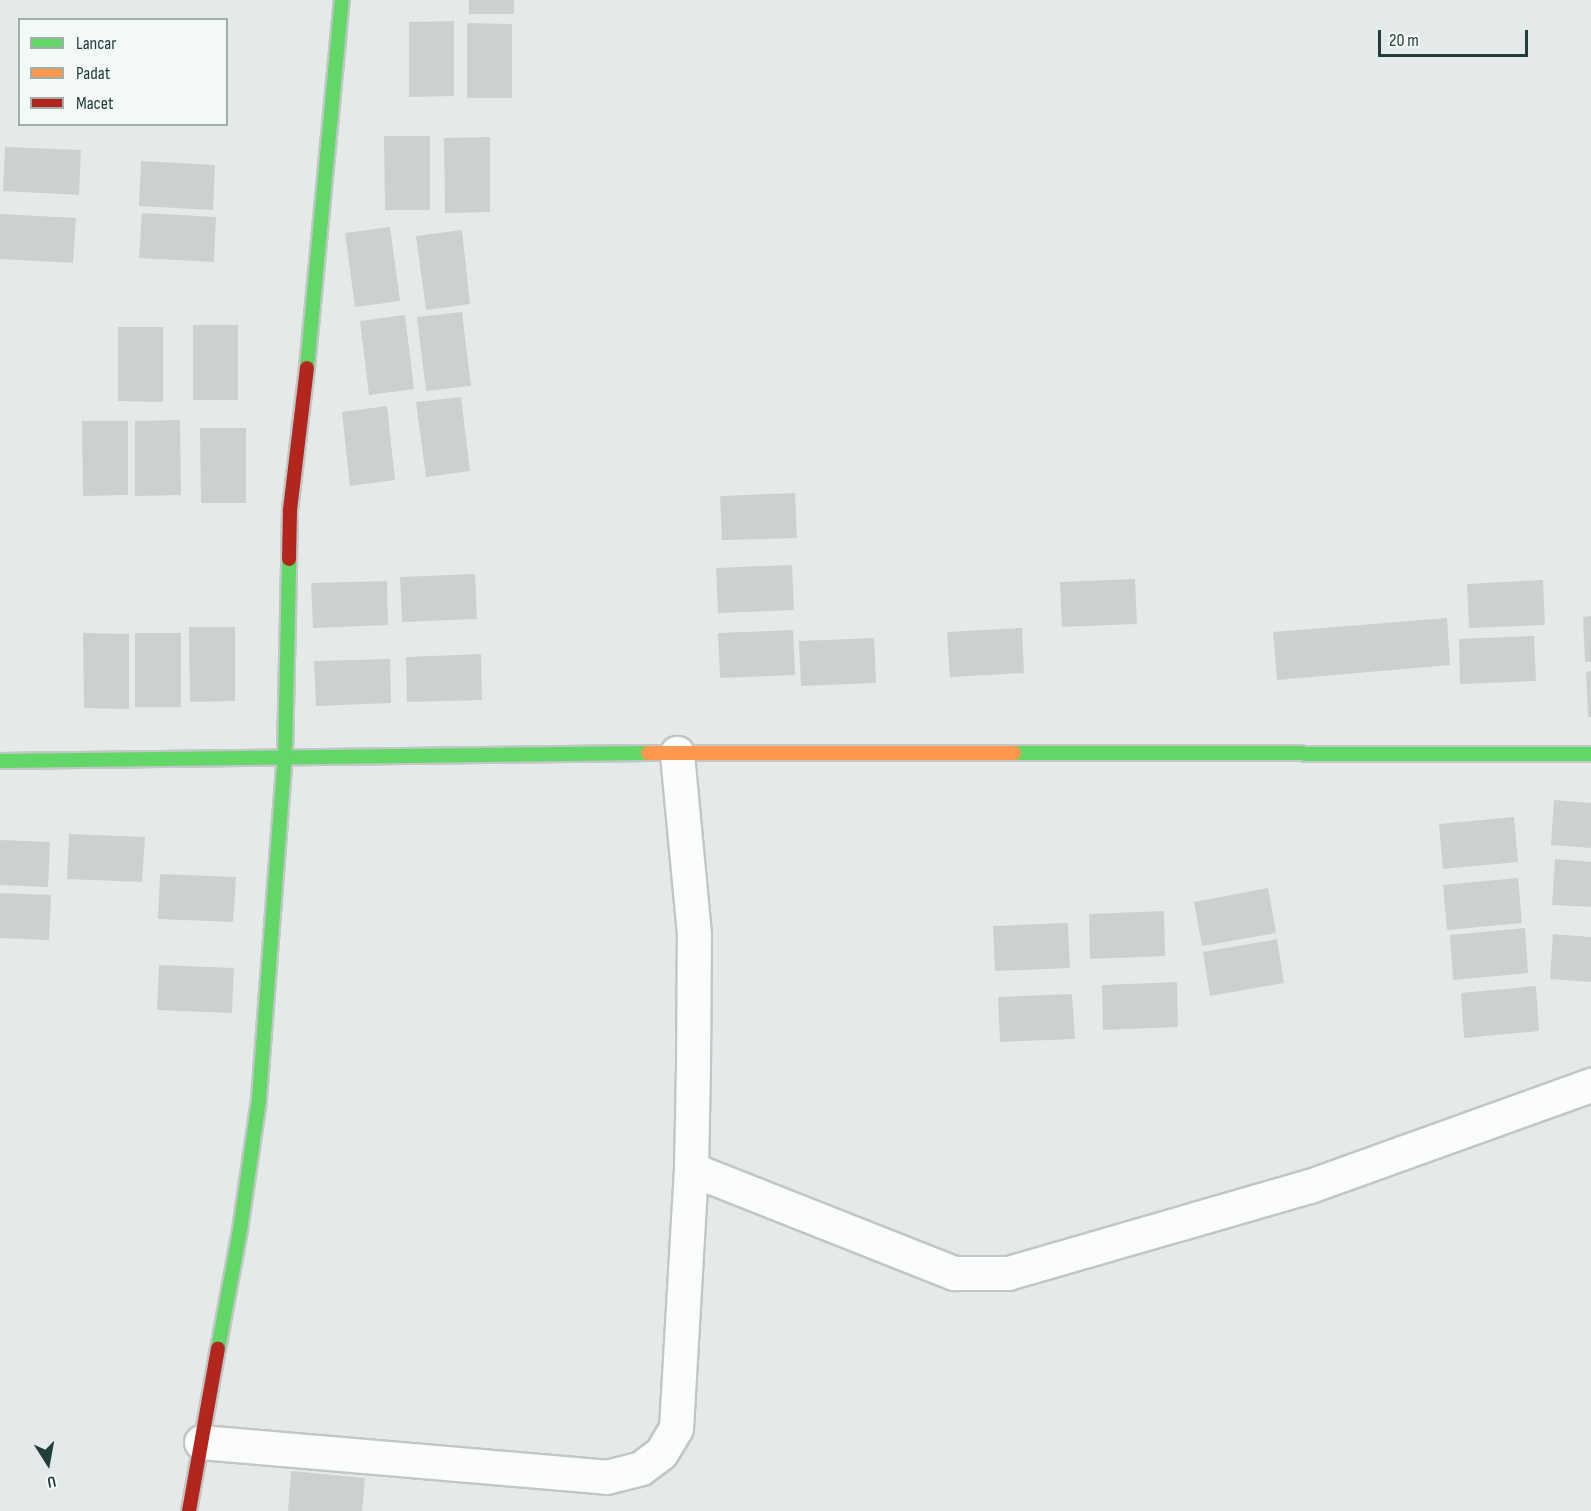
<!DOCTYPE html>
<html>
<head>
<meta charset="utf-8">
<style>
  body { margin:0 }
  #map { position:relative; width:1591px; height:1511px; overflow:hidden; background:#e4eae9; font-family:"Sofia Sans Condensed",sans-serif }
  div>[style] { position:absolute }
  .building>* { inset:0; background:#ccd1d0 }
  .roads { filter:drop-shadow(2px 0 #c1c7c6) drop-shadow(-2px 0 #c1c7c6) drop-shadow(0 2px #c1c7c6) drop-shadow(0 -2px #c1c7c6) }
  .street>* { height:33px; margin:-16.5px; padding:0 16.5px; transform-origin:16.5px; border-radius:16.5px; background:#fbfcfc }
  .fast>* { height:14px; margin:-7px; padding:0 7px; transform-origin:7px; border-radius:7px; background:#63d668 }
  .slow>* { height:14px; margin:-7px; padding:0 7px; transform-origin:7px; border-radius:7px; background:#ff974d }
  .jam>* { height:14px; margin:-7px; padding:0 7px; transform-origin:7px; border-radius:7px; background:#b3261e }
  span { translate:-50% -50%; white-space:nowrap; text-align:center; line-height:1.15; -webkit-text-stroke:6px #f3f9f7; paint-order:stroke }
  .legend { position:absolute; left:18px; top:18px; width:210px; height:108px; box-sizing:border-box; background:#f3f9f7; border:2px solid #a0aeac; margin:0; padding:8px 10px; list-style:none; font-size:18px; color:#233d3b }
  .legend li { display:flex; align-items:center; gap:12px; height:30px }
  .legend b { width:30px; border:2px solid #a0aeac }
  .north { position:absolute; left:18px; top:1433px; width:60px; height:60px; -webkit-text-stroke:4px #f3f9f7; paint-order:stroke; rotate:169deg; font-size:16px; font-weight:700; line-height:24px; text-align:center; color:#233d3b }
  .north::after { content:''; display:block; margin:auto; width:21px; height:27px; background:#233d3b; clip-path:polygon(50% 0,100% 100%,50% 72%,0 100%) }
  .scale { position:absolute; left:1378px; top:30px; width:150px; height:27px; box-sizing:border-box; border:3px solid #233d3b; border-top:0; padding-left:8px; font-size:18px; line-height:21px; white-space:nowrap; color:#233d3b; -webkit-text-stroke:4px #f3f9f7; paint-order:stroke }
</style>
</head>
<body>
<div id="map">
  <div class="building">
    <i style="clip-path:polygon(469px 0,514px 0,514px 14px,469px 14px)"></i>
    <i style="clip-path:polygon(454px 21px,454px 96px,409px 97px,409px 22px)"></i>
    <i style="clip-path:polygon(467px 23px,512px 24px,512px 98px,467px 98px)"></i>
    <i style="clip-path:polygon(384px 136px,430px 136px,430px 210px,385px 210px)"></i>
    <i style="clip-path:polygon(490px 137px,490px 212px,445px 213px,444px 138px)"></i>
    <i style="clip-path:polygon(5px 147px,81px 150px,79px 195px,3px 191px)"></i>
    <i style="clip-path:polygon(141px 161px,215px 165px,213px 210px,139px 206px)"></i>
    <i style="clip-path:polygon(142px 213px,216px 217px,214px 262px,139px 258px)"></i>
    <i style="clip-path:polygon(0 214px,76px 218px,73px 263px,0 259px)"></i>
    <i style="clip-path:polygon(390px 227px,400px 301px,355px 307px,345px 233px)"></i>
    <i style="clip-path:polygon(462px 230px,470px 304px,426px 310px,416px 236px)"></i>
    <i style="clip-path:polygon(462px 312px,471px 386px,426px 391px,417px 317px)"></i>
    <i style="clip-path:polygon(405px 315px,414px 389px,369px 395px,360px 321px)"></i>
    <i style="clip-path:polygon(193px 325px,238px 325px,238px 400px,193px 400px)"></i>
    <i style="clip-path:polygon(118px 327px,163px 327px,163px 402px,118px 401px)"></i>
    <i style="clip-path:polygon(461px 397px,470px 471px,426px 477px,416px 402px)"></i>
    <i style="clip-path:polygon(387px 406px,395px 480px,350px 486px,342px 412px)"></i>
    <i style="clip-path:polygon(180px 420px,181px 495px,135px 496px,135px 421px)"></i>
    <i style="clip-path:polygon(82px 421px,128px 421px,128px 495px,83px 496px)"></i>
    <i style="clip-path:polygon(200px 428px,246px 428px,246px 503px,201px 503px)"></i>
    <i style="clip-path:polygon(795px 493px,797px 538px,722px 540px,720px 496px)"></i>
    <i style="clip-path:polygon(792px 565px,794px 610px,718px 613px,716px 568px)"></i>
    <i style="clip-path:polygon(475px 574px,477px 619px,402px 622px,400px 577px)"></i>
    <i style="clip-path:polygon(1135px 579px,1137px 624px,1062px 627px,1060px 582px)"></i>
    <i style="clip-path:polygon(1543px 580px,1545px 625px,1469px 628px,1467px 584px)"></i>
    <i style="clip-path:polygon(387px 581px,388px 625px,313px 628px,311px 583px)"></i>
    <i style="clip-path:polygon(1591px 616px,1591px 662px,1585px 662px,1583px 617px)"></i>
    <i style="clip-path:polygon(1447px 618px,1450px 665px,1277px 680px,1273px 632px)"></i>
    <i style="clip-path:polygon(189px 627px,235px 627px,235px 701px,190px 702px)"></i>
    <i style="clip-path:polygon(1022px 628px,1024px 673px,950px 677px,947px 632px)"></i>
    <i style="clip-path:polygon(793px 630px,795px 675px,720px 678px,718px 633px)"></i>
    <i style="clip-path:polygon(83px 633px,129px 634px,129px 709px,84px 708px)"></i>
    <i style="clip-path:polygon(135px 633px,181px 633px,181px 707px,135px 707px)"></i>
    <i style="clip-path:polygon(1534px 636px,1536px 681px,1460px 684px,1459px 639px)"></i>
    <i style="clip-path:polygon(874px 638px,876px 683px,801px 686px,799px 641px)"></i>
    <i style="clip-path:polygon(481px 654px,482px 700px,407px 702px,406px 657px)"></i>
    <i style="clip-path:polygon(390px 659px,391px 703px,316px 706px,314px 661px)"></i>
    <i style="clip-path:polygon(1591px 671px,1591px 717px,1588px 717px,1586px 672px)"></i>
    <i style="clip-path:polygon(1554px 800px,1591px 803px,1591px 848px,1551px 845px)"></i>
    <i style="clip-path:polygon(1514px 817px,1518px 862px,1443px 869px,1439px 824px)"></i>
    <i style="clip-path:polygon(69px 834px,145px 837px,142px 882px,67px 879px)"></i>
    <i style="clip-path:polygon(0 840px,50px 842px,48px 887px,0 885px)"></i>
    <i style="clip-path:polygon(1555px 859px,1591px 862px,1591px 907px,1552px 905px)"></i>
    <i style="clip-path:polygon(160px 874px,236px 877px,233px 922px,158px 919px)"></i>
    <i style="clip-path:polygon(1518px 878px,1522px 923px,1447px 930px,1443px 885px)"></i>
    <i style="clip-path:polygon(1268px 888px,1276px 933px,1202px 946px,1194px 902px)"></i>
    <i style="clip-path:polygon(0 893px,51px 895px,49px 940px,0 938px)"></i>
    <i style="clip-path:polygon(1164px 911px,1165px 956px,1090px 959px,1089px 914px)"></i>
    <i style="clip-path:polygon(1068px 923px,1070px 968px,995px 971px,993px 926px)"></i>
    <i style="clip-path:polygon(1525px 928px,1528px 973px,1453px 980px,1450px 935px)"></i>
    <i style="clip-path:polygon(1553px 934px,1591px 937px,1591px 982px,1550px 979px)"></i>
    <i style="clip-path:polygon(1277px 939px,1284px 983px,1210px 996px,1203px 952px)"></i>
    <i style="clip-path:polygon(159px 965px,234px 968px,232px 1013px,157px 1010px)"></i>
    <i style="clip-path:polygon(1177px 982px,1178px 1027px,1103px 1030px,1102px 985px)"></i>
    <i style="clip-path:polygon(1536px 986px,1539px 1031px,1464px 1038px,1461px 993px)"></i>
    <i style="clip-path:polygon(1072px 994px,1075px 1039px,1000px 1042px,998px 997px)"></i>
    <i style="clip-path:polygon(291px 1471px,365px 1478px,362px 1511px,288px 1511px)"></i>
  </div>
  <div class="roads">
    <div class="street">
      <i style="left:691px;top:1169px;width:283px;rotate:21.6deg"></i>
      <i style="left:954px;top:1273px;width:54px"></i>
      <i style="left:1008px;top:1273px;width:314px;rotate:-16.1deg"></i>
      <i style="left:1310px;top:1186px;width:299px;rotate:-19.8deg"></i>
      <i style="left:201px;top:1442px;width:407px;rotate:4.9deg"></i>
      <i style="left:606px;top:1477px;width:36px;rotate:-14deg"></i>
      <i style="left:641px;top:1468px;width:25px;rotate:-37deg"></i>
      <i style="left:661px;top:1453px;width:29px;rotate:-59deg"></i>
      <i style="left:676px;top:1428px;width:259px;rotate:-86.7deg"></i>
      <i style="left:691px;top:1169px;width:100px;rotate:-88.9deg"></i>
      <i style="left:693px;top:1069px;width:135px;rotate:-89.6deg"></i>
      <i style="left:694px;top:934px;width:182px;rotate:-95.4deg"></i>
    </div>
    <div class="fast">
      <i style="left:307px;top:368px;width:370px;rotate:-84.6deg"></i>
      <i style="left:1014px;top:753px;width:577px;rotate:0.1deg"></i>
      <i style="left:0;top:761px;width:648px;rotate:-0.71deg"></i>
      <i style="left:218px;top:1349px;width:121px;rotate:-79.5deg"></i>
      <i style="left:240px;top:1230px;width:132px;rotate:-81.7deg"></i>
      <i style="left:259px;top:1099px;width:343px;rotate:-85.7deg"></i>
      <i style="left:285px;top:757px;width:198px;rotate:-88.8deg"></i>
    </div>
    <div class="slow">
      <i style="left:648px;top:753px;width:366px"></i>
    </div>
    <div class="jam">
      <i style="left:289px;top:559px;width:49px;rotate:-88.8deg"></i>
      <i style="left:290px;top:510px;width:143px;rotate:-83.2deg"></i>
      <i style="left:189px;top:1511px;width:165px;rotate:-79.9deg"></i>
    </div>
  </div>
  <ul class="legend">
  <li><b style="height:8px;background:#63d668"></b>Lancar</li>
  <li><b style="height:8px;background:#ff974d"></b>Padat</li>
  <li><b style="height:8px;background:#b3261e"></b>Macet</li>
  </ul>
  <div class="north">U</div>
  <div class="scale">20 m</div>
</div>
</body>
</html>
